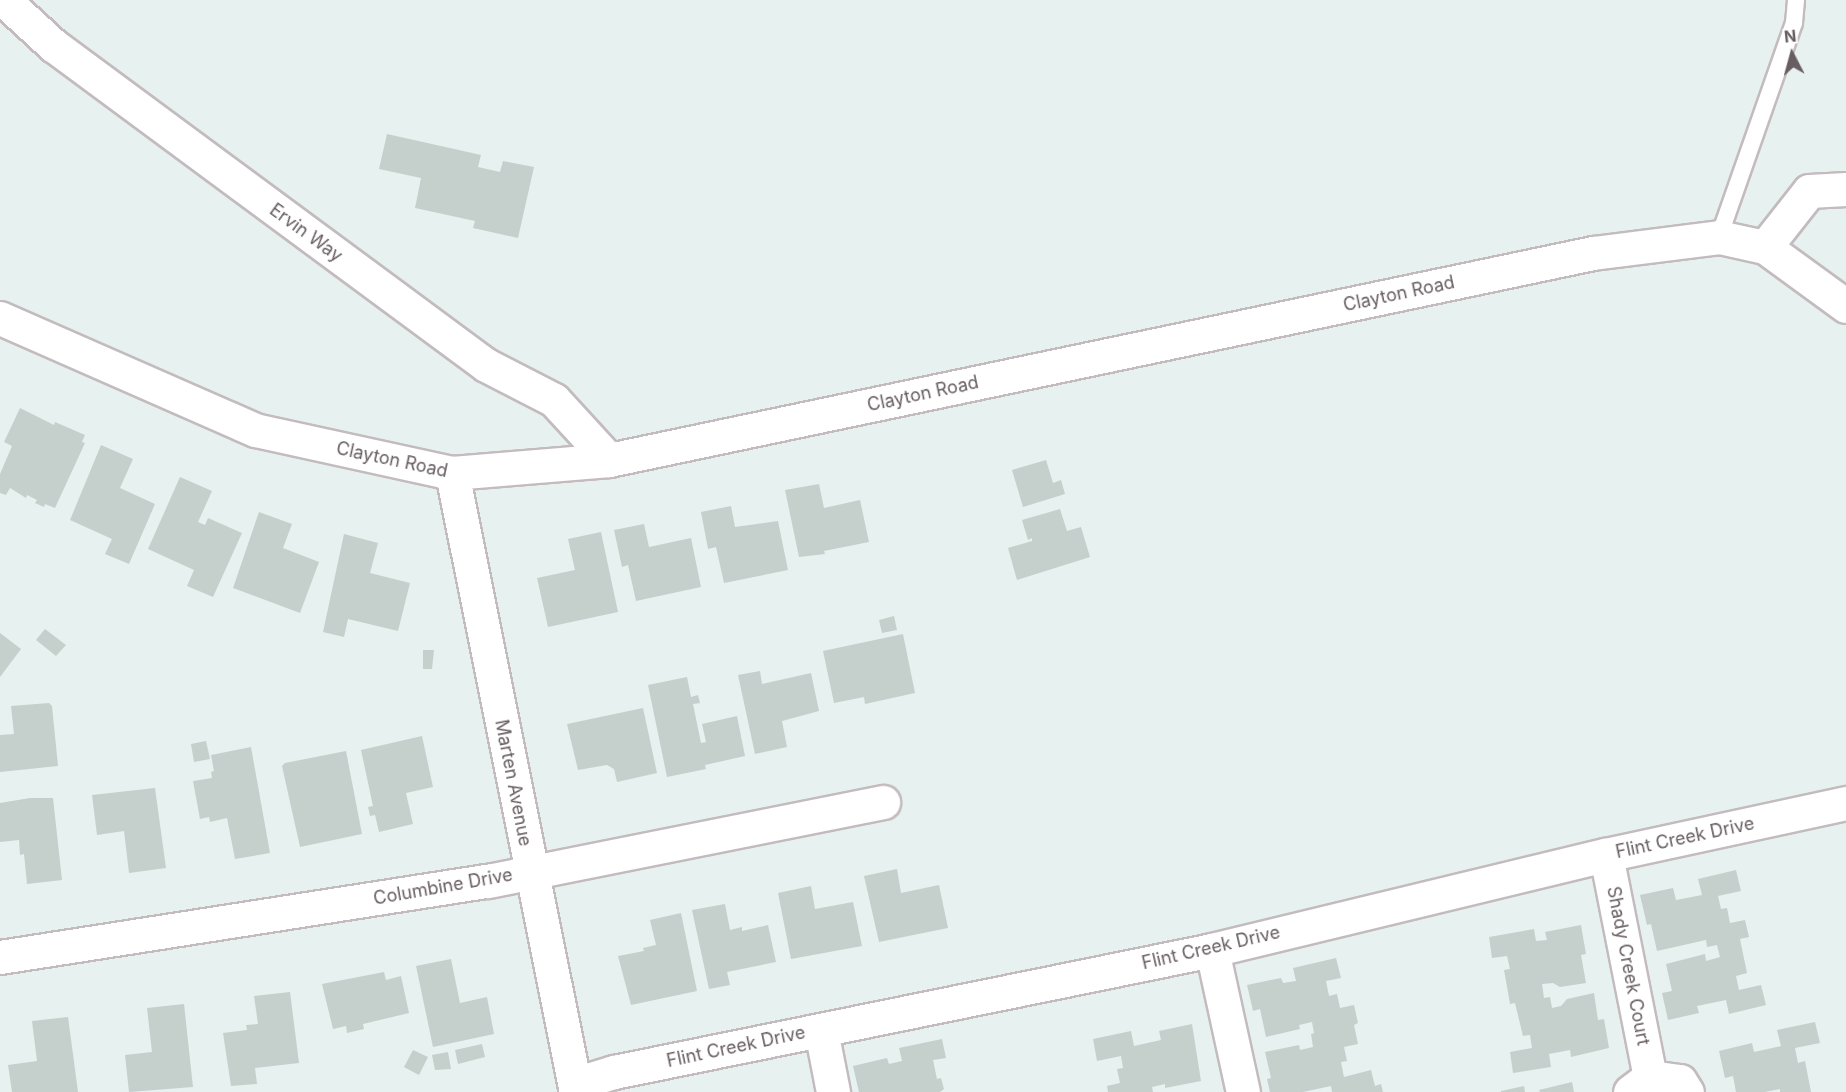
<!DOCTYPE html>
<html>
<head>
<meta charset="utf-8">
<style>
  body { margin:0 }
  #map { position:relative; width:1846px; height:1092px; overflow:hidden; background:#e7f1f0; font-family:Inter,sans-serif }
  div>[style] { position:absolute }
  .building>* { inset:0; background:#c5cfcc }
  .roads { filter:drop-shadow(2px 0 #c3bbbe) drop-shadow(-2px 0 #c3bbbe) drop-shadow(0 2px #c3bbbe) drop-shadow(0 -2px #c3bbbe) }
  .lane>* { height:16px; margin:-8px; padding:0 8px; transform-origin:8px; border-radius:8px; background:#fff }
  .street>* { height:33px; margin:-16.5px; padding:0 16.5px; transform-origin:16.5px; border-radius:16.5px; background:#fff }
  .secondary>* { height:33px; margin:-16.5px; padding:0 16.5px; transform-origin:16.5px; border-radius:16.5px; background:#fff }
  span { translate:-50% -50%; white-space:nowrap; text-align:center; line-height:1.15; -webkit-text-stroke:4.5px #fff; paint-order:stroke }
  .street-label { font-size:18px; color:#685e61 }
  .north { position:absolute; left:1762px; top:24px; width:60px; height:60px; -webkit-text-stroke:4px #fff; paint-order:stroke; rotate:354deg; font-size:16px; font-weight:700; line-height:24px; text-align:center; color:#685e61 }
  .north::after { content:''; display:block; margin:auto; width:21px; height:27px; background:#685e61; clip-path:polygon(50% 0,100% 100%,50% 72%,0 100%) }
</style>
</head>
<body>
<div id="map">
  <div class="building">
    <i style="clip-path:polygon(387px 134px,481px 155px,478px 167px,500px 172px,503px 161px,534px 167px,518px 238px,473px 228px,475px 221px,415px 208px,421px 178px,379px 169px)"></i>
    <i style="clip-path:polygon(20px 408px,54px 425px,55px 422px,85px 435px,82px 442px,85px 443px,55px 508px,45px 504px,44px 507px,35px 503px,37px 500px,27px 495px,26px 498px,10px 488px,6px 495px,0 493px,0 474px,12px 446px,4px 442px)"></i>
    <i style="clip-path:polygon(101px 445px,133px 459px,120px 488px,155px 504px,129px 564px,105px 554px,112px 539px,70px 520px)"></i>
    <i style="clip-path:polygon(1046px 460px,1053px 483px,1061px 480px,1065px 494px,1023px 507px,1012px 470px)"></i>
    <i style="clip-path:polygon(180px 477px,212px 491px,198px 522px,205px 525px,208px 518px,242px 533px,213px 597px,187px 586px,194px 570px,148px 549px)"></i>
    <i style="clip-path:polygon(819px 484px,824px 508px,860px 500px,869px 542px,824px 551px,825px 554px,799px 557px,785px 490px)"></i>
    <i style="clip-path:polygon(731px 506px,735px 527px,778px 521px,788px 570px,724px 583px,716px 547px,708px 549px,701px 512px)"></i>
    <i style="clip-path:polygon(1060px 509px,1067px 531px,1081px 527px,1090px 557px,1017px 580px,1008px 548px,1032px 541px,1032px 538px,1028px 540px,1022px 520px)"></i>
    <i style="clip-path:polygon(259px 512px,292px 524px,283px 548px,319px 562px,300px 613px,233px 588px)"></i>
    <i style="clip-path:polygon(644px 524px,649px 547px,691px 538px,701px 587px,636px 601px,628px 565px,622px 567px,614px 530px)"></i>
    <i style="clip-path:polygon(601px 532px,618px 612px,548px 627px,537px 578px,575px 570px,568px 539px)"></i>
    <i style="clip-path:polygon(344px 534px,378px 543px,370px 573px,410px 583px,398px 631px,348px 619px,344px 637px,323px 632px)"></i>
    <i style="clip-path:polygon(894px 616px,897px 630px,882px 633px,879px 620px)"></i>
    <i style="clip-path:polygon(45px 629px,66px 645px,56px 656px,36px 640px)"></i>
    <i style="clip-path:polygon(0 633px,21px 649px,0 677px)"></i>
    <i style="clip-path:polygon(903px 634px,915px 693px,865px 704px,864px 697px,834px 703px,823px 651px)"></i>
    <i style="clip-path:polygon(423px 650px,434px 650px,432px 669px,423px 669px)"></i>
    <i style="clip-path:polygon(760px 671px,762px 684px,811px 673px,819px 711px,782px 721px,787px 747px,755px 754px,738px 675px)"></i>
    <i style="clip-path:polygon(687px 677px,691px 697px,698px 695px,700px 703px,693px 704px,701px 743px,706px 742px,702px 724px,737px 716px,745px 756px,705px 765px,706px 769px,667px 777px,648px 685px)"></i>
    <i style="clip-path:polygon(49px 703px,52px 706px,58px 766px,0 772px,0 735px,14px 734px,11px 706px)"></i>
    <i style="clip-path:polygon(643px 708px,657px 773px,617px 782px,614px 769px,607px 765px,578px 770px,567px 724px)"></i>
    <i style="clip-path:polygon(422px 736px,433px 787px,406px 793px,413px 824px,379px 832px,375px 815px,370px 816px,368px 807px,373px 806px,361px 750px)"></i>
    <i style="clip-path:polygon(206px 741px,210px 759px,194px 762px,191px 744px)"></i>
    <i style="clip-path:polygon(251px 747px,270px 853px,235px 859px,227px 818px,210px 822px,209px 817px,200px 819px,193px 781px,212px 778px,211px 772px,214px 771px,211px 755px)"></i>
    <i style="clip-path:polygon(346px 751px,362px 834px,300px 847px,282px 766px,285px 763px)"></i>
    <i style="clip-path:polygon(155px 788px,166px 868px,129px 873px,124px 831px,97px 835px,92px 795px)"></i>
    <i style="clip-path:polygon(30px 798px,53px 798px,62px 880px,27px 884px,24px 854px,20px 855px,19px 840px,0 842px,0 803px)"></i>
    <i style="clip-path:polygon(897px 869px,901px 893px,939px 885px,948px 928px,879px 942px,864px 876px)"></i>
    <i style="clip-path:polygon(1736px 870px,1741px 891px,1718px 896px,1721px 909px,1727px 908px,1730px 923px,1745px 920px,1749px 937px,1740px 939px,1747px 973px,1736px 976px,1739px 990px,1761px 985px,1766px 1005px,1729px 1014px,1726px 1000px,1697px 1006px,1699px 1013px,1668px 1020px,1662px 993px,1672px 991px,1666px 964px,1705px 954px,1706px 961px,1720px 957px,1717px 945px,1707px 947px,1706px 940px,1657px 951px,1651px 924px,1647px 925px,1640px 895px,1673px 888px,1676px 900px,1702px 895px,1698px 879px)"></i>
    <i style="clip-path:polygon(811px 886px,815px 909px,853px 902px,862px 946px,791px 959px,778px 893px)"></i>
    <i style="clip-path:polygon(725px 904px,730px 930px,742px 927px,742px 931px,768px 925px,776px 962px,727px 972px,730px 985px,709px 989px,692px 910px)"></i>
    <i style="clip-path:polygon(681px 913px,697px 991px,631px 1005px,618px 956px,644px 951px,643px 948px,656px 945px,650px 920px)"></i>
    <i style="clip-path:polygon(1581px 925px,1586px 954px,1581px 955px,1586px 983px,1560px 987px,1553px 983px,1542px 984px,1544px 998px,1550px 997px,1552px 1008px,1561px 1006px,1567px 999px,1594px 993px,1598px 1020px,1604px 1019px,1609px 1048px,1571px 1057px,1570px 1050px,1549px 1054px,1551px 1067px,1513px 1073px,1510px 1052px,1532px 1048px,1530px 1035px,1523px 1036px,1515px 1003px,1510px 1004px,1504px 970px,1510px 969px,1507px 956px,1492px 958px,1489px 937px,1534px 929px,1536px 941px,1547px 940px,1545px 932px)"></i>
    <i style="clip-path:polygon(1336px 958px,1341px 978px,1326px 981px,1329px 996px,1337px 994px,1340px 1008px,1354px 1005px,1358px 1023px,1354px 1025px,1358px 1044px,1344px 1047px,1347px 1061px,1341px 1062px,1344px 1077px,1371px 1070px,1375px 1086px,1381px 1084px,1383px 1092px,1332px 1092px,1331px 1086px,1303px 1092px,1270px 1092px,1267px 1079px,1271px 1078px,1265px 1052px,1299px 1045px,1300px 1050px,1313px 1047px,1311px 1034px,1314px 1033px,1312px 1022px,1299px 1025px,1300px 1029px,1266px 1037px,1260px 1009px,1253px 1011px,1247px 985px,1281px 978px,1283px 983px,1296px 981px,1293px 968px)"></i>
    <i style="clip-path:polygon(451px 959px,460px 1003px,487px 997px,494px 1034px,433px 1047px,416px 966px)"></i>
    <i style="clip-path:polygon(384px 972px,386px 980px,401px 976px,409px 1013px,363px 1024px,364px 1029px,347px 1033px,346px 1026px,333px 1029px,322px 984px)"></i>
    <i style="clip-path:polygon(290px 992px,299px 1063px,255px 1068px,257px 1084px,231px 1086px,223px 1033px,247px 1030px,246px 1025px,258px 1024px,254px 996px)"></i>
    <i style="clip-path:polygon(184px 1004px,193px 1087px,129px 1092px,125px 1055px,152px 1052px,147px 1008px)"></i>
    <i style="clip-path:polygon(68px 1017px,78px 1092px,12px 1092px,8px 1065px,37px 1061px,32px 1021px)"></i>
    <i style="clip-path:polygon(1815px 1022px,1820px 1043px,1795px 1048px,1798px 1063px,1805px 1061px,1811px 1092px,1780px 1092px,1780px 1089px,1765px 1092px,1736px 1092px,1733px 1076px,1725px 1078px,1719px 1051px,1752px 1043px,1754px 1052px,1781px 1046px,1777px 1030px)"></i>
    <i style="clip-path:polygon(1192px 1024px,1201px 1081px,1165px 1088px,1165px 1084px,1152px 1087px,1153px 1092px,1108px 1092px,1107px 1086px,1120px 1083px,1117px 1069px,1123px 1068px,1121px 1056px,1097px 1061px,1093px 1039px,1131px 1031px,1134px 1046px,1161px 1040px,1159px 1031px)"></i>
    <i style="clip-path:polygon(942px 1039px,946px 1058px,933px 1060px,937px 1079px,941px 1078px,944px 1089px,940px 1092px,859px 1092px,853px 1066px,887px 1058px,889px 1064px,902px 1061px,899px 1048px)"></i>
    <i style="clip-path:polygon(482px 1044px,485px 1057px,458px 1064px,455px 1050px)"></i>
    <i style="clip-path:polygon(413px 1050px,428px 1057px,419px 1075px,404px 1067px)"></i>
    <i style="clip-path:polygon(448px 1052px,451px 1069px,435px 1070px,432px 1055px)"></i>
    <i style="clip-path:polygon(1572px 1082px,1574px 1092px,1540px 1092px,1539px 1090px)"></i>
    <i style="clip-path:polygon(1524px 1086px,1525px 1092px,1501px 1092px,1501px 1091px)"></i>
  </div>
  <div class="roads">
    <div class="lane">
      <i style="left:1719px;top:237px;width:227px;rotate:-70.7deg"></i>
      <i style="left:1794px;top:23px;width:23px;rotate:-85deg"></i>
    </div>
    <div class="street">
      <i style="left:4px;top:0;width:67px;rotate:42.6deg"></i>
      <i style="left:53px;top:45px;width:538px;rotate:36.47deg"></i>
      <i style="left:486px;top:365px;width:76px;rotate:27.2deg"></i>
      <i style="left:554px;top:400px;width:81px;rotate:47.5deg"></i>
      <i style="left:1765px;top:247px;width:71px;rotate:-51.8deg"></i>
      <i style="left:1809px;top:191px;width:37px;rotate:-3deg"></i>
      <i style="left:1606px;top:855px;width:226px;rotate:78.8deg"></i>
      <i style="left:1212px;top:950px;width:145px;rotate:77.7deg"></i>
      <i style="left:0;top:957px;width:494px;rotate:-8.9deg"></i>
      <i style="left:488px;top:881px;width:403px;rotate:-11.3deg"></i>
      <i style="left:821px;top:1030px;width:63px;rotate:79deg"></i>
      <i style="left:575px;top:1084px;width:41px;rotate:-17.1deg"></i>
      <i style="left:614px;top:1072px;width:610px;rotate:-11.53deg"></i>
      <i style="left:1212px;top:950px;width:405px;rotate:-13.6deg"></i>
      <i style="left:1606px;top:855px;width:246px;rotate:-12.2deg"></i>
      <i style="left:1630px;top:1092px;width:25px;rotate:-37deg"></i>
      <i style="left:1650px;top:1077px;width:30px;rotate:8deg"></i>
      <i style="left:1680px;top:1081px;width:13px;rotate:58deg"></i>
    </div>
    <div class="secondary">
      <i style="left:0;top:318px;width:279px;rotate:23.7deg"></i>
      <i style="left:255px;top:430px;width:202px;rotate:12.3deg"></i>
      <i style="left:452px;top:473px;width:158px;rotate:-4.7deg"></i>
      <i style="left:609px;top:460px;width:1006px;rotate:-11.88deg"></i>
      <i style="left:1593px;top:253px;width:127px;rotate:-7.2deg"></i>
      <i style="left:1719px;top:237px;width:47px;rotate:12.3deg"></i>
      <i style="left:1765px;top:247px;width:100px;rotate:36.1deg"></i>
      <i style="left:452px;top:473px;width:631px;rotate:78.67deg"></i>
    </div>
  </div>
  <div class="street-label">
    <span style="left:306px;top:233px;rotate:36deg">Ervin Way</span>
    <span style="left:1399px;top:294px;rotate:-12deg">Clayton Road</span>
    <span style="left:923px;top:394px;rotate:-12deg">Clayton Road</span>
    <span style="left:392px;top:460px;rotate:12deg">Clayton Road</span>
    <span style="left:513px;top:783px;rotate:79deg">Marten Avenue</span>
    <span style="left:1685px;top:838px;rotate:-12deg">Flint Creek Drive</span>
    <span style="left:443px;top:887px;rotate:-10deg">Columbine Drive</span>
    <span style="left:1211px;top:948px;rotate:-13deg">Flint Creek Drive</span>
    <span style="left:1628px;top:966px;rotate:79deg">Shady Creek Court</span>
    <span style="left:736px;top:1047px;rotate:-12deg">Flint Creek Drive</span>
  </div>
  <div class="north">N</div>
</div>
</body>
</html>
